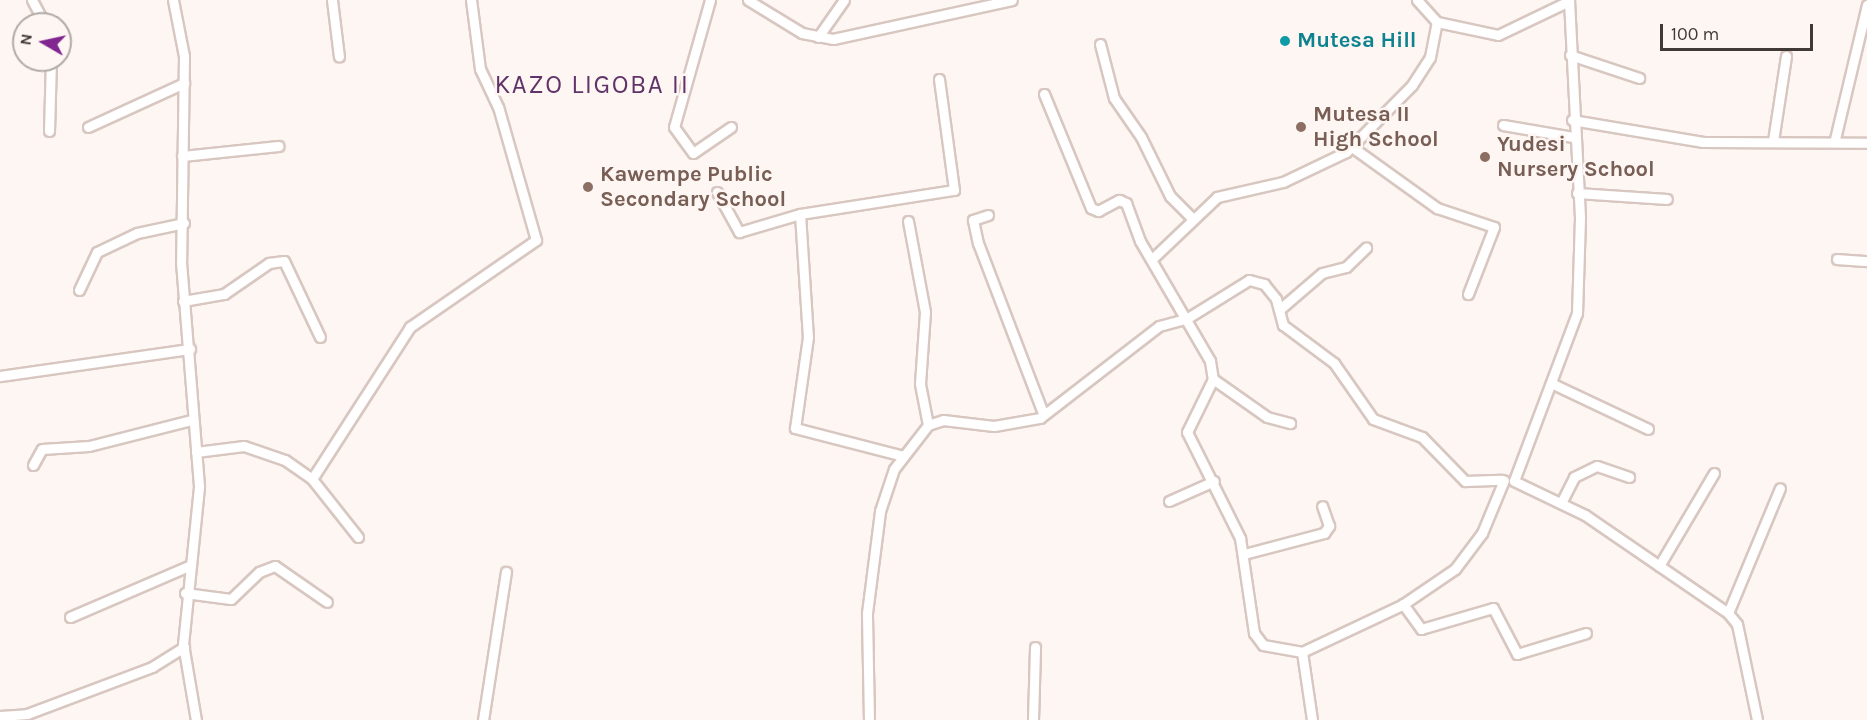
<!DOCTYPE html>
<html>
<head>
<meta charset="utf-8">
<style>
  body { margin:0 }
  #map { position:relative; width:1867px; height:720px; overflow:hidden; background:#fdf6f3; font-family:Karla,sans-serif }
  div>[style] { position:absolute }
  .roads { filter:drop-shadow(2px 0 #d8c7c0) drop-shadow(-2px 0 #d8c7c0) drop-shadow(0 2px #d8c7c0) drop-shadow(0 -2px #d8c7c0) }
  .street>* { height:9px; margin:-4.5px; padding:0 4.5px; transform-origin:4.5px; border-radius:4.5px; background:#fff }
  .dots>* { width:16px; height:16px; translate:-50% -50%; box-sizing:border-box; border:3px solid #fdf6f3; border-radius:50% }
  span { translate:-50% -50%; white-space:nowrap; text-align:center; line-height:1.15; -webkit-text-stroke:5px #fdf6f3; paint-order:stroke }
  .culture-label { font-size:22px; color:#0d838f; font-weight:700 }
  .left { translate:0 -50%; text-align:left }
  .education-label { font-size:22px; color:#785e54; font-weight:700 }
  .quarter-label { font-size:26px; color:#613469; letter-spacing:1.5px }
  .north { position:absolute; left:12px; top:12px; width:60px; height:60px; box-sizing:border-box; background:#fdf6f3; border:2px solid #b1aaa7; border-radius:50%; rotate:279deg; font-size:16px; font-weight:700; line-height:24px; text-align:center; color:#403936 }
  .north::after { content:''; display:block; margin:auto; width:21px; height:27px; background:#812591; clip-path:polygon(50% 0,100% 100%,50% 72%,0 100%) }
  .scale { position:absolute; left:1660px; top:24px; width:153px; height:27px; box-sizing:border-box; border:3px solid #403936; border-top:0; padding-left:8px; font-size:18px; line-height:21px; white-space:nowrap; color:#403936; -webkit-text-stroke:4px #fdf6f3; paint-order:stroke }
</style>
</head>
<body>
<div id="map">
  <div class="roads">
    <div class="street">
      <i style="left:32px;top:0;width:27px;rotate:62deg"></i>
      <i style="left:173px;top:0;width:57px;rotate:78.9deg"></i>
      <i style="left:184px;top:56px;width:206px;rotate:90.8deg"></i>
      <i style="left:181px;top:262px;width:226px;rotate:85.4deg"></i>
      <i style="left:199px;top:487px;width:158px;rotate:95.8deg"></i>
      <i style="left:183px;top:644px;width:77px;rotate:80.3deg"></i>
      <i style="left:332px;top:0;width:57px;rotate:83deg"></i>
      <i style="left:710px;top:0;width:132px;rotate:105.8deg"></i>
      <i style="left:674px;top:127px;width:32px;rotate:54deg"></i>
      <i style="left:693px;top:153px;width:46px;rotate:-34.4deg"></i>
      <i style="left:748px;top:0;width:63px;rotate:31.4deg"></i>
      <i style="left:802px;top:33px;width:32px;rotate:11deg"></i>
      <i style="left:833px;top:39px;width:183px;rotate:-12.3deg"></i>
      <i style="left:1417px;top:0;width:30px;rotate:48deg"></i>
      <i style="left:1437px;top:22px;width:62px;rotate:12deg"></i>
      <i style="left:1498px;top:35px;width:79px;rotate:-25.6deg"></i>
      <i style="left:1569px;top:0;width:218px;rotate:87.1deg"></i>
      <i style="left:1580px;top:218px;width:95px;rotate:91.8deg"></i>
      <i style="left:1577px;top:313px;width:179px;rotate:110.6deg"></i>
      <i style="left:1514px;top:481px;width:79px;rotate:25.6deg"></i>
      <i style="left:1585px;top:515px;width:173px;rotate:34.4deg"></i>
      <i style="left:1728px;top:613px;width:14px;rotate:51deg"></i>
      <i style="left:1737px;top:624px;width:98px;rotate:78.2deg"></i>
      <i style="left:818px;top:37px;width:45px;rotate:-54.9deg"></i>
      <i style="left:1100px;top:44px;width:56px;rotate:75.5deg"></i>
      <i style="left:1114px;top:98px;width:47px;rotate:55.3deg"></i>
      <i style="left:1141px;top:137px;width:66px;rotate:63.8deg"></i>
      <i style="left:1170px;top:196px;width:30px;rotate:45deg"></i>
      <i style="left:1570px;top:55px;width:73px;rotate:18.4deg"></i>
      <i style="left:1044px;top:94px;width:123px;rotate:67.6deg"></i>
      <i style="left:1091px;top:208px;width:8px;rotate:23deg"></i>
      <i style="left:1098px;top:211px;width:24px;rotate:-28deg"></i>
      <i style="left:1119px;top:200px;width:8px;rotate:23deg"></i>
      <i style="left:1126px;top:203px;width:40px;rotate:69.8deg"></i>
      <i style="left:1140px;top:241px;width:139px;rotate:59.7deg"></i>
      <i style="left:1210px;top:361px;width:18px;rotate:81deg"></i>
      <i style="left:1213px;top:379px;width:59px;rotate:116.1deg"></i>
      <i style="left:1187px;top:432px;width:119px;rotate:63.4deg"></i>
      <i style="left:1240px;top:538px;width:96px;rotate:81.6deg"></i>
      <i style="left:1254px;top:633px;width:15px;rotate:53deg"></i>
      <i style="left:1263px;top:645px;width:40px;rotate:10deg"></i>
      <i style="left:1302px;top:652px;width:69px;rotate:81.6deg"></i>
      <i style="left:1572px;top:120px;width:133px;rotate:9.5deg"></i>
      <i style="left:1703px;top:142px;width:164px;rotate:0.3deg"></i>
      <i style="left:1503px;top:125px;width:71px;rotate:9.7deg"></i>
      <i style="left:88px;top:127px;width:106px;rotate:-24.6deg"></i>
      <i style="left:49px;top:131px;width:71px;rotate:-88.4deg"></i>
      <i style="left:1835px;top:139px;width:138px;rotate:-76.6deg"></i>
      <i style="left:1773px;top:141px;width:86px;rotate:-81.3deg"></i>
      <i style="left:1352px;top:147px;width:105px;rotate:35.7deg"></i>
      <i style="left:1437px;top:208px;width:60px;rotate:18.4deg"></i>
      <i style="left:1494px;top:227px;width:72px;rotate:111.2deg"></i>
      <i style="left:182px;top:156px;width:97px;rotate:-5.9deg"></i>
      <i style="left:717px;top:192px;width:46px;rotate:61.2deg"></i>
      <i style="left:739px;top:232px;width:64px;rotate:-16.4deg"></i>
      <i style="left:800px;top:214px;width:156px;rotate:-8.9deg"></i>
      <i style="left:954px;top:190px;width:112px;rotate:-97.7deg"></i>
      <i style="left:1577px;top:193px;width:90px;rotate:3.8deg"></i>
      <i style="left:800px;top:214px;width:123px;rotate:86.3deg"></i>
      <i style="left:808px;top:337px;width:92px;rotate:98.1deg"></i>
      <i style="left:795px;top:428px;width:112px;rotate:14.5deg"></i>
      <i style="left:988px;top:215px;width:16px;rotate:162deg"></i>
      <i style="left:973px;top:220px;width:24px;rotate:78deg"></i>
      <i style="left:978px;top:243px;width:180px;rotate:69.1deg"></i>
      <i style="left:908px;top:221px;width:93px;rotate:79.4deg"></i>
      <i style="left:925px;top:312px;width:72px;rotate:94deg"></i>
      <i style="left:920px;top:384px;width:42px;rotate:79deg"></i>
      <i style="left:1152px;top:259px;width:90px;rotate:-43.6deg"></i>
      <i style="left:1217px;top:197px;width:68px;rotate:-12.8deg"></i>
      <i style="left:1283px;top:182px;width:70px;rotate:-25.5deg"></i>
      <i style="left:1346px;top:152px;width:94px;rotate:-45.4deg"></i>
      <i style="left:1412px;top:85px;width:33px;rotate:-57deg"></i>
      <i style="left:1430px;top:57px;width:36px;rotate:-79deg"></i>
      <i style="left:1837px;top:259px;width:30px;rotate:4deg"></i>
      <i style="left:79px;top:290px;width:42px;rotate:-64.7deg"></i>
      <i style="left:97px;top:252px;width:44px;rotate:-25.4deg"></i>
      <i style="left:137px;top:233px;width:48px;rotate:-12deg"></i>
      <i style="left:183px;top:301px;width:42px;rotate:-9.7deg"></i>
      <i style="left:224px;top:294px;width:55px;rotate:-34.6deg"></i>
      <i style="left:269px;top:263px;width:15px;rotate:-8deg"></i>
      <i style="left:284px;top:261px;width:84px;rotate:64.7deg"></i>
      <i style="left:1280px;top:309px;width:55px;rotate:-40.6deg"></i>
      <i style="left:1322px;top:273px;width:25px;rotate:-14deg"></i>
      <i style="left:1346px;top:267px;width:28px;rotate:-44deg"></i>
      <i style="left:0;top:376px;width:192px;rotate:-8.1deg"></i>
      <i style="left:1213px;top:379px;width:66px;rotate:35.1deg"></i>
      <i style="left:1267px;top:417px;width:24px;rotate:15deg"></i>
      <i style="left:1553px;top:384px;width:105px;rotate:25.3deg"></i>
      <i style="left:196px;top:452px;width:48px;rotate:-7.1deg"></i>
      <i style="left:244px;top:446px;width:43px;rotate:18.9deg"></i>
      <i style="left:285px;top:460px;width:33px;rotate:35deg"></i>
      <i style="left:312px;top:479px;width:74px;rotate:51.6deg"></i>
      <i style="left:33px;top:465px;width:18px;rotate:-61deg"></i>
      <i style="left:42px;top:449px;width:47px;rotate:-3.7deg"></i>
      <i style="left:89px;top:446px;width:105px;rotate:-14.3deg"></i>
      <i style="left:312px;top:479px;width:181px;rotate:-57.2deg"></i>
      <i style="left:410px;top:327px;width:153px;rotate:-34.6deg"></i>
      <i style="left:536px;top:240px;width:138px;rotate:-105.9deg"></i>
      <i style="left:498px;top:107px;width:42px;rotate:-115.3deg"></i>
      <i style="left:480px;top:69px;width:70px;rotate:-97.4deg"></i>
      <i style="left:1169px;top:501px;width:49px;rotate:-24deg"></i>
      <i style="left:1561px;top:503px;width:29px;rotate:-63deg"></i>
      <i style="left:1574px;top:477px;width:25px;rotate:-26deg"></i>
      <i style="left:1597px;top:466px;width:34px;rotate:19deg"></i>
      <i style="left:1244px;top:554px;width:83px;rotate:-14.7deg"></i>
      <i style="left:1324px;top:533px;width:9px;rotate:-54deg"></i>
      <i style="left:1329px;top:526px;width:21px;rotate:-109deg"></i>
      <i style="left:1659px;top:566px;width:108px;rotate:-59.4deg"></i>
      <i style="left:185px;top:593px;width:46px;rotate:7.4deg"></i>
      <i style="left:231px;top:599px;width:39px;rotate:-44deg"></i>
      <i style="left:259px;top:572px;width:17px;rotate:-21deg"></i>
      <i style="left:275px;top:566px;width:63px;rotate:34.7deg"></i>
      <i style="left:1403px;top:604px;width:31px;rotate:54deg"></i>
      <i style="left:1421px;top:629px;width:75px;rotate:-16.3deg"></i>
      <i style="left:1493px;top:608px;width:52px;rotate:62.4deg"></i>
      <i style="left:1517px;top:654px;width:72px;rotate:-16.9deg"></i>
      <i style="left:1728px;top:613px;width:135px;rotate:-67.4deg"></i>
      <i style="left:70px;top:617px;width:132px;rotate:-23.3deg"></i>
      <i style="left:1302px;top:652px;width:110px;rotate:-25.2deg"></i>
      <i style="left:1402px;top:605px;width:64px;rotate:-34.2deg"></i>
      <i style="left:1455px;top:569px;width:45px;rotate:-53.1deg"></i>
      <i style="left:1482px;top:533px;width:57px;rotate:-67.5deg"></i>
      <i style="left:0;top:716px;width:27px;rotate:-4deg"></i>
      <i style="left:27px;top:714px;width:134px;rotate:-20.6deg"></i>
      <i style="left:152px;top:667px;width:38px;rotate:-32deg"></i>
      <i style="left:483px;top:720px;width:150px;rotate:-81.2deg"></i>
      <i style="left:869px;top:720px;width:107px;rotate:-91.1deg"></i>
      <i style="left:867px;top:613px;width:103px;rotate:-82.7deg"></i>
      <i style="left:880px;top:511px;width:44px;rotate:-71.6deg"></i>
      <i style="left:894px;top:469px;width:56px;rotate:-52.3deg"></i>
      <i style="left:928px;top:425px;width:16px;rotate:-18deg"></i>
      <i style="left:943px;top:420px;width:51px;rotate:6.7deg"></i>
      <i style="left:994px;top:426px;width:47px;rotate:-9.9deg"></i>
      <i style="left:1040px;top:418px;width:150px;rotate:-37.7deg"></i>
      <i style="left:1159px;top:326px;width:28px;rotate:-15deg"></i>
      <i style="left:1186px;top:319px;width:74px;rotate:-31.8deg"></i>
      <i style="left:1249px;top:280px;width:16px;rotate:15deg"></i>
      <i style="left:1264px;top:284px;width:19px;rotate:51deg"></i>
      <i style="left:1276px;top:299px;width:27px;rotate:75deg"></i>
      <i style="left:1283px;top:325px;width:64px;rotate:36.7deg"></i>
      <i style="left:1334px;top:363px;width:68px;rotate:55.1deg"></i>
      <i style="left:1373px;top:419px;width:52px;rotate:20.2deg"></i>
      <i style="left:1422px;top:437px;width:62px;rotate:45.7deg"></i>
      <i style="left:1465px;top:481px;width:36px;rotate:-2deg"></i>
      <i style="left:1033px;top:720px;width:73px;rotate:-88.4deg"></i>
    </div>
  </div>
  <div class="dots">
    <i style="left:1285px;top:41px;background:#0f9aa8"></i>
    <i style="left:1301px;top:127px;background:#8d6e63"></i>
    <i style="left:1485px;top:157px;background:#8d6e63"></i>
    <i style="left:588px;top:187px;background:#8d6e63"></i>
  </div>
  <div class="culture-label">
    <span class="left" style="left:1297px;top:41px">Mutesa Hill</span>
  </div>
  <div class="education-label">
    <span class="left" style="left:1313px;top:127px">Mutesa II<br>High School</span>
    <span class="left" style="left:1497px;top:157px">Yudesi<br>Nursery School</span>
    <span class="left" style="left:600px;top:187px">Kawempe Public<br>Secondary School</span>
  </div>
  <div class="quarter-label">
    <span style="left:592px;top:85px">KAZO LIGOBA II</span>
  </div>
  <div class="north">N</div>
  <div class="scale">100 m</div>
</div>
</body>
</html>
